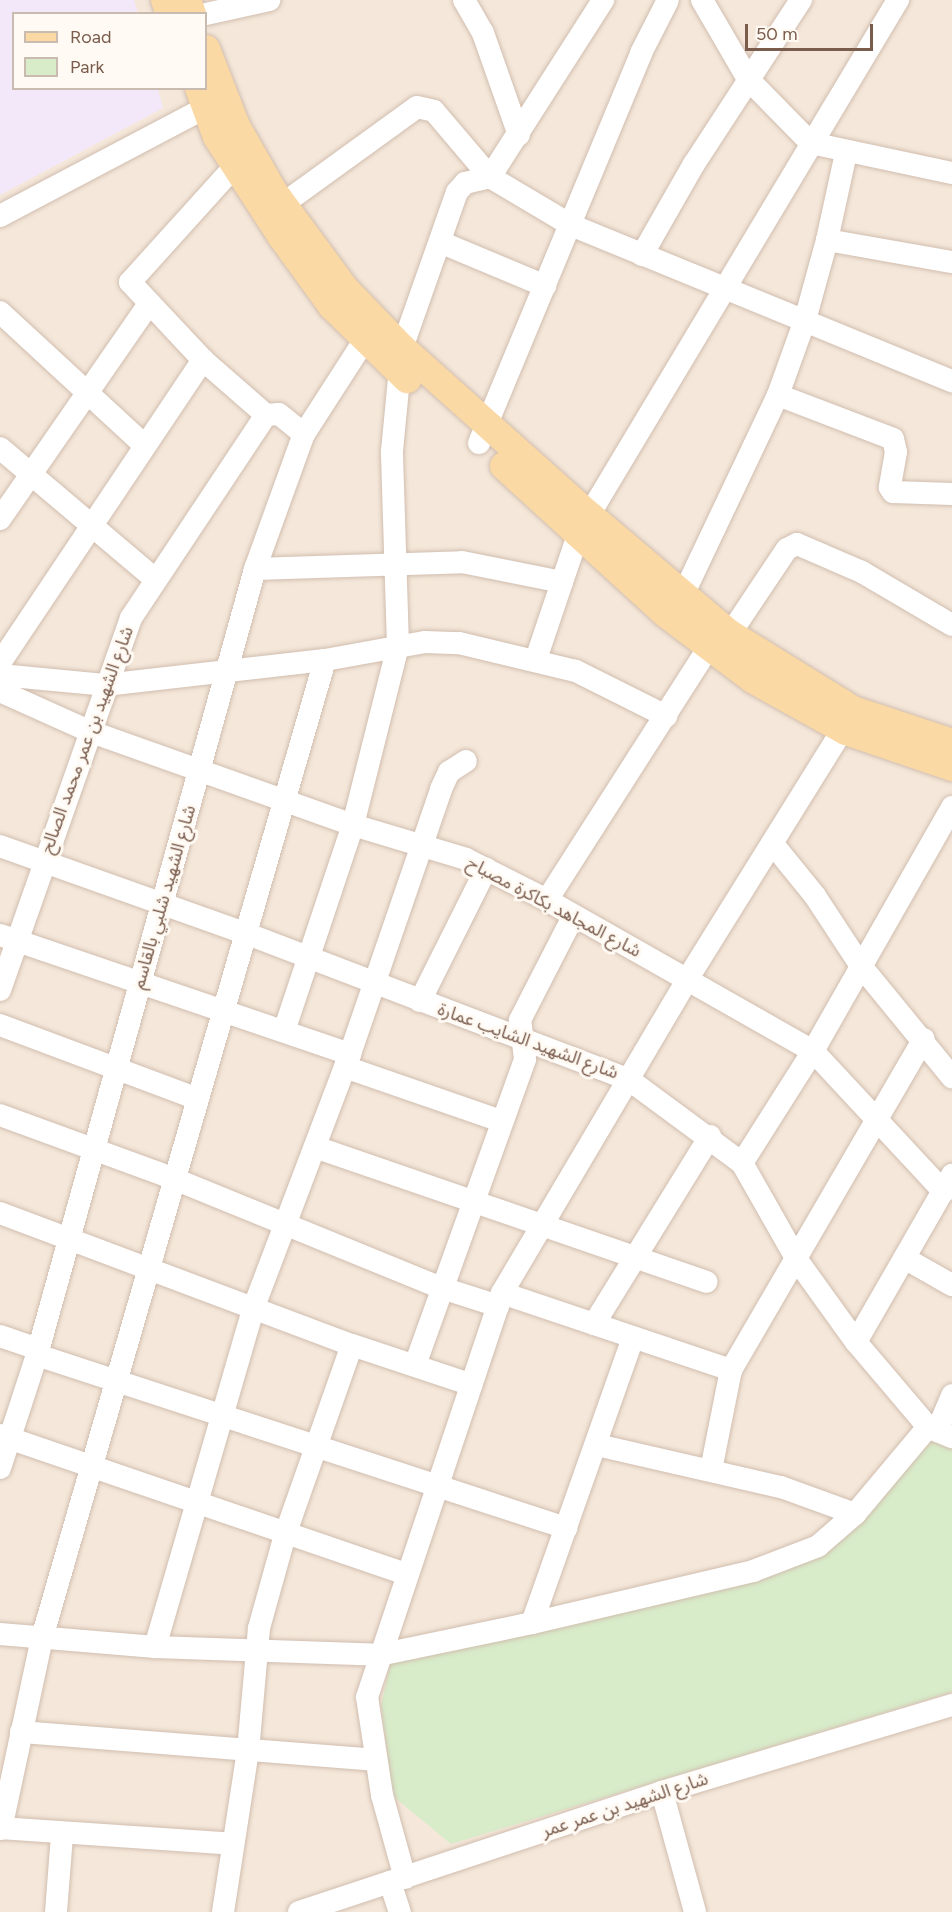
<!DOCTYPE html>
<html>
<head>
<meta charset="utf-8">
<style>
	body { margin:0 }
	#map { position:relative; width:952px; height:1912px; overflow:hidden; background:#fdf6ec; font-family:Figtree,"Noto Sans Arabic",sans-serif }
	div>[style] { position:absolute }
	.residential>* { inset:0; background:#f5e8da }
	.education>* { inset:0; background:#f3e8fa }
	.green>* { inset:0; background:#d8ecc9 }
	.roads { filter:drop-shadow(0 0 2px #d1beb0) drop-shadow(0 0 2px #d1beb0) }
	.minor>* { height:22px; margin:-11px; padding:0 11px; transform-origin:11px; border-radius:11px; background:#fff }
	.major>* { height:28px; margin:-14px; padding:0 14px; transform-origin:14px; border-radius:14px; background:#fbd9a5 }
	span { translate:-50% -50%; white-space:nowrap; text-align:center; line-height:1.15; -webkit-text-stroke:6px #fffaf3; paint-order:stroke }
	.street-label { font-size:18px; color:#7a5c4d }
	.legend { position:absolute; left:12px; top:12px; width:195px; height:78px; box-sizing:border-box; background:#fffaf3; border:2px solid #cabbb1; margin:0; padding:8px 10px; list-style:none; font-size:18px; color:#7a5c4d }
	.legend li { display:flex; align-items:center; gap:12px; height:30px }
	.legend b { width:30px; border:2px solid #cabbb1 }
	.scale { position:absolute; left:745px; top:24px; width:128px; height:27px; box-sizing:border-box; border:3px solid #7a5c4d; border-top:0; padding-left:8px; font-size:18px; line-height:21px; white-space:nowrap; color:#7a5c4d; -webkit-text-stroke:4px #fffaf3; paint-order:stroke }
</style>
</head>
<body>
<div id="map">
	<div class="residential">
		<i style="clip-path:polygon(evenodd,0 0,952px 0,952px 1912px,0 1912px,0 0,14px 14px,206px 14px,206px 88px,14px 88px,14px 14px)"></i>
	</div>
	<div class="education">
		<i style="clip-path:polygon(0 0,134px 0,138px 13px,14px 14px,14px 88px,158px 89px,163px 108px,0 195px)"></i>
	</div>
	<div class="green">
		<i style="clip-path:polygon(929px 1439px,952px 1448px,952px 1692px,451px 1844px,393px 1796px,381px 1706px,391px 1659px,776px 1569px)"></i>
	</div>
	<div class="roads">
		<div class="minor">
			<i style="left:464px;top:0;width:38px;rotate:60deg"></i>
			<i style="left:483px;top:33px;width:108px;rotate:70.6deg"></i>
			<i style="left:702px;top:0;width:91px;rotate:59.8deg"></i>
			<i style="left:748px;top:79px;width:90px;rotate:45.5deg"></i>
			<i style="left:811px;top:143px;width:144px;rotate:12deg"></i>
			<i style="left:206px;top:14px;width:65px;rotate:-12.5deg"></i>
			<i style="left:846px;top:153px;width:89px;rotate:102.3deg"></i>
			<i style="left:827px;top:240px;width:127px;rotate:10deg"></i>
			<i style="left:234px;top:167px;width:155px;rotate:132.1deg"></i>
			<i style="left:130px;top:282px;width:107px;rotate:46.9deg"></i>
			<i style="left:203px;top:360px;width:84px;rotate:41.1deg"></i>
			<i style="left:266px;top:415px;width:13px;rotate:-4deg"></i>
			<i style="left:279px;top:414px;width:32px;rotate:39deg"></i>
			<i style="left:283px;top:204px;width:165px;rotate:-35.9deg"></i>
			<i style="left:417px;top:107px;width:17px;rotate:13deg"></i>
			<i style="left:434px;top:111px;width:87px;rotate:49.7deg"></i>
			<i style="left:490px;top:177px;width:210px;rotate:-57.4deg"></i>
			<i style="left:0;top:216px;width:249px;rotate:-27.8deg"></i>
			<i style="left:440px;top:242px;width:114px;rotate:22.7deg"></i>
			<i style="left:642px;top:255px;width:105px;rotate:-60.3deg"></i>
			<i style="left:694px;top:164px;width:196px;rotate:-56.9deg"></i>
			<i style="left:0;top:312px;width:197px;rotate:42.7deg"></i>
			<i style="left:778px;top:395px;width:123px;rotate:20.9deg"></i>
			<i style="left:893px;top:439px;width:13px;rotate:77deg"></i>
			<i style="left:896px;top:452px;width:36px;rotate:100deg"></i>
			<i style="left:890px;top:487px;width:6px;rotate:59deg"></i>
			<i style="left:893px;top:492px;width:59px;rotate:1.9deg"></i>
			<i style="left:479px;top:443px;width:422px;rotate:-67.4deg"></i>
			<i style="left:641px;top:53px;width:59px;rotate:-63deg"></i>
			<i style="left:0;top:448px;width:203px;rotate:40.2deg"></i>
			<i style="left:589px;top:515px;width:601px;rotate:-59.04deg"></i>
			<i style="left:0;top:519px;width:260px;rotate:-55.3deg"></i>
			<i style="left:255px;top:569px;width:207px;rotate:-1.9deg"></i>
			<i style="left:462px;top:562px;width:102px;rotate:11.3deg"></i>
			<i style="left:683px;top:595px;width:221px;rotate:-64.6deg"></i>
			<i style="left:778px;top:395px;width:80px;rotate:-70.2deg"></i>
			<i style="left:805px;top:320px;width:83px;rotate:-74.6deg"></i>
			<i style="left:730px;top:634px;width:102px;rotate:-56.2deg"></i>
			<i style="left:787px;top:549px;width:11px;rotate:-27deg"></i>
			<i style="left:797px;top:544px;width:71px;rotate:23.3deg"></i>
			<i style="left:862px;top:572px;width:104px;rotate:30.5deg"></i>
			<i style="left:536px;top:659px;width:131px;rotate:-71.3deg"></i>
			<i style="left:0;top:663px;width:365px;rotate:-56.2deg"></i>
			<i style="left:0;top:675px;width:105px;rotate:5.4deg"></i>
			<i style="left:105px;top:685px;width:221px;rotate:-6.5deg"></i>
			<i style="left:325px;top:660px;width:102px;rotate:-10.2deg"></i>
			<i style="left:425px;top:642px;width:34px;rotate:2deg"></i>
			<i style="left:459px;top:643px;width:120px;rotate:13.5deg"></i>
			<i style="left:576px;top:671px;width:101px;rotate:26.6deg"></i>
			<i style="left:0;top:691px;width:98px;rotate:24.2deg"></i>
			<i style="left:89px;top:731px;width:280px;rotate:19.6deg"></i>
			<i style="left:353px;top:825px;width:118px;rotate:16.7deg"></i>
			<i style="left:466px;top:859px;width:91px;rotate:26.8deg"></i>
			<i style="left:547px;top:900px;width:306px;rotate:29.6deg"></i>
			<i style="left:813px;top:1051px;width:192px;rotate:47.1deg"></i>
			<i style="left:772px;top:843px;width:68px;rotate:50.9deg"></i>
			<i style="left:815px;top:896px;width:84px;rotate:56.7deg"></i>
			<i style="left:861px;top:966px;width:144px;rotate:50.7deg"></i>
			<i style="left:0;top:846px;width:260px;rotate:19.6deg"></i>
			<i style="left:245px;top:933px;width:410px;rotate:20.9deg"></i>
			<i style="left:628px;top:1079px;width:142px;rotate:36.4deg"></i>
			<i style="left:742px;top:1163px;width:112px;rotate:60.4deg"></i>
			<i style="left:797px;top:1260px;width:101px;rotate:54.3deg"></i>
			<i style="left:856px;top:1342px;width:111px;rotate:49.7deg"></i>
			<i style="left:928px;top:1427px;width:26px;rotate:23deg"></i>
			<i style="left:547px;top:900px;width:299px;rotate:-57.4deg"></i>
			<i style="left:0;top:935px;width:370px;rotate:18.8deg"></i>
			<i style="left:0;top:990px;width:394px;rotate:-70.6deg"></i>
			<i style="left:131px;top:618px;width:244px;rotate:-56.4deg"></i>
			<i style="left:420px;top:1001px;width:148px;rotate:-63.4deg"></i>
			<i style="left:0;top:1025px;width:208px;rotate:20.5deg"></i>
			<i style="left:284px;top:1031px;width:217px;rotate:-71.5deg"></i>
			<i style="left:353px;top:825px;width:185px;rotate:-75.9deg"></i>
			<i style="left:398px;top:646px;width:195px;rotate:-91.8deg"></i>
			<i style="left:392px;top:451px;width:103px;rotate:-84.5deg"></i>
			<i style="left:402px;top:348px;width:165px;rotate:-70.6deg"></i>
			<i style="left:457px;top:192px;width:12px;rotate:-48deg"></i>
			<i style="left:465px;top:183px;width:26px;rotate:-13deg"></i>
			<i style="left:490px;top:177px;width:94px;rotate:30.7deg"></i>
			<i style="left:571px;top:225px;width:412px;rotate:22.3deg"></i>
			<i style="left:345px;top:1067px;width:165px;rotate:19.1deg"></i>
			<i style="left:0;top:1115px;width:183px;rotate:20.1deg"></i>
			<i style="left:172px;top:1178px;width:292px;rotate:22.2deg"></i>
			<i style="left:442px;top:1288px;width:59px;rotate:17.8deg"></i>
			<i style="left:315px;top:1147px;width:414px;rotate:19deg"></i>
			<i style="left:742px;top:1163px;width:133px;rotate:-57.6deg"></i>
			<i style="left:813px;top:1051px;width:281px;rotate:-60.3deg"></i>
			<i style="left:0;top:1213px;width:376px;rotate:20.6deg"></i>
			<i style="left:352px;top:1345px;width:126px;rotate:18.4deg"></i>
			<i style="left:906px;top:1259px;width:53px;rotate:29.5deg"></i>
			<i style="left:502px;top:1293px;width:242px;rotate:18.6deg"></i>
			<i style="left:731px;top:1370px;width:383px;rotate:-59.8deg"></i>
			<i style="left:594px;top:1324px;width:221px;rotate:-58.3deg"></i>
			<i style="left:0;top:1336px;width:39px;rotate:19deg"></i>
			<i style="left:856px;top:1342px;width:193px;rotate:-60.1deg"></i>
			<i style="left:37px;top:1355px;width:557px;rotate:18.11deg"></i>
			<i style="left:415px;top:1365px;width:325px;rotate:-70.2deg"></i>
			<i style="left:525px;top:1059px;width:39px;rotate:-97deg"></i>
			<i style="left:520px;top:1020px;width:116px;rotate:-62.8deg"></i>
			<i style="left:937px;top:1431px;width:39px;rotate:-67deg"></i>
			<i style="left:0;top:1435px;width:428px;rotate:18.9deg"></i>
			<i style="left:597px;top:1445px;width:189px;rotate:12.9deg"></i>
			<i style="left:781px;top:1487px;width:79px;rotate:20deg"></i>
			<i style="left:0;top:1468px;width:119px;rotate:-71.9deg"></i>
			<i style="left:37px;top:1355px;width:816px;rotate:-74.5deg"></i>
			<i style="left:255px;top:569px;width:144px;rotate:-70.1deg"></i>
			<i style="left:304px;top:434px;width:111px;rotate:-57.2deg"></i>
			<i style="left:711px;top:1470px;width:102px;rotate:-78.7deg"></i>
			<i style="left:532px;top:1623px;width:303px;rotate:-70.5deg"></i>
			<i style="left:0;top:1634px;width:156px;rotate:4.8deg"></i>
			<i style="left:155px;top:1647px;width:224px;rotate:2deg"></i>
			<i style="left:379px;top:1655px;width:156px;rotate:-11.8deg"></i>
			<i style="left:532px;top:1623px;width:227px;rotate:-13.2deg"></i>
			<i style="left:753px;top:1571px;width:70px;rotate:-21deg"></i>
			<i style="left:818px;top:1546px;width:49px;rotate:-40.9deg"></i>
			<i style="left:855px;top:1514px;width:114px;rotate:-50deg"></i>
			<i style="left:155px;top:1647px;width:352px;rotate:-73.8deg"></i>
			<i style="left:253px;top:1309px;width:273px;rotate:-69.2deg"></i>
			<i style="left:350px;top:1054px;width:280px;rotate:-71deg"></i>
			<i style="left:441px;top:789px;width:19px;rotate:-65deg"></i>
			<i style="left:449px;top:772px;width:20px;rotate:-33deg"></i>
			<i style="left:21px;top:1732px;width:356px;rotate:4.5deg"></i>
			<i style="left:662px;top:1792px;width:124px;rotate:74.6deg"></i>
			<i style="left:0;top:1828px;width:233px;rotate:3.9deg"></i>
			<i style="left:1px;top:1829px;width:195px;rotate:-77.9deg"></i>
			<i style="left:42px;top:1638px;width:1018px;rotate:-73.86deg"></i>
			<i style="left:405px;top:1878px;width:86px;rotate:-105.5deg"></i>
			<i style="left:382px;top:1795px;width:99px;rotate:-98.7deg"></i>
			<i style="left:367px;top:1697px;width:426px;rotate:-71.5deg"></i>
			<i style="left:502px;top:1293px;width:366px;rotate:-59.4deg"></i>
			<i style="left:688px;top:978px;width:309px;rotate:-58.1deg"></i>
			<i style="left:390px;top:1882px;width:32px;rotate:72deg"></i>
			<i style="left:56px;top:1912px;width:77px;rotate:-85.5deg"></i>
			<i style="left:223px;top:1912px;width:163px;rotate:-81.2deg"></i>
			<i style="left:248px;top:1751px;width:123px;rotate:-84.9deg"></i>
			<i style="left:259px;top:1628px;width:97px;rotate:-74.4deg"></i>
			<i style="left:285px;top:1535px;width:201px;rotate:-70.6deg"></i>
			<i style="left:299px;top:1912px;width:382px;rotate:-18.3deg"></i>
			<i style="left:662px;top:1792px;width:303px;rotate:-16.7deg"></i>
		</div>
		<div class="major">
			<i style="left:165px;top:0;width:15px;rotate:70deg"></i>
			<i style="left:187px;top:0;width:15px;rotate:70deg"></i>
			<i style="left:206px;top:49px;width:83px;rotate:68.7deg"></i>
			<i style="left:236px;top:126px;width:75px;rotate:60.4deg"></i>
			<i style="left:273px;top:191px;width:122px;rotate:53.7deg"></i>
			<i style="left:345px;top:289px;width:82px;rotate:46deg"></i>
			<i style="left:402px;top:348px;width:251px;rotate:41.8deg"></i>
			<i style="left:589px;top:515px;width:185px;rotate:40.2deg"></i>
			<i style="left:730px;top:634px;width:145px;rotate:31.7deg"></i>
			<i style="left:853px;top:710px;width:104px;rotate:18.4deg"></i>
			<i style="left:199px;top:88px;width:52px;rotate:69.8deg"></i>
			<i style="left:217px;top:137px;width:119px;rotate:57deg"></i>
			<i style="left:282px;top:237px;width:85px;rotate:54.1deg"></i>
			<i style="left:332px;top:306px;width:105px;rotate:44.2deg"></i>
			<i style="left:504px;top:466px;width:218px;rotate:42.4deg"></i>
			<i style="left:665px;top:613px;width:111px;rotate:37deg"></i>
			<i style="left:754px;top:680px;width:105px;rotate:29deg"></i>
			<i style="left:846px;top:731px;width:112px;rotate:18.8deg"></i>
		</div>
	</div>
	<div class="street-label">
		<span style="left:87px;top:740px;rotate:-70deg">شارع الشهيد بن عمر محمد الصالح</span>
		<span style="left:164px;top:897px;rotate:-74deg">شارع الشهيد شلبي بالقاسم</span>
		<span style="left:554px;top:907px;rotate:28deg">شارع المجاهد بكاكرة مصباح</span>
		<span style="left:528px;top:1041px;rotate:20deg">شارع الشهيد الشايب عمارة</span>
		<span style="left:625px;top:1805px;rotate:-18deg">شارع الشهيد بن عمر عمر</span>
	</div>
	<ul class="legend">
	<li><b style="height:8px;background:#fbd9a5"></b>Road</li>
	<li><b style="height:16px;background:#d8ecc9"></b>Park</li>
	</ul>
	<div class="scale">50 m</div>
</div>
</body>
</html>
